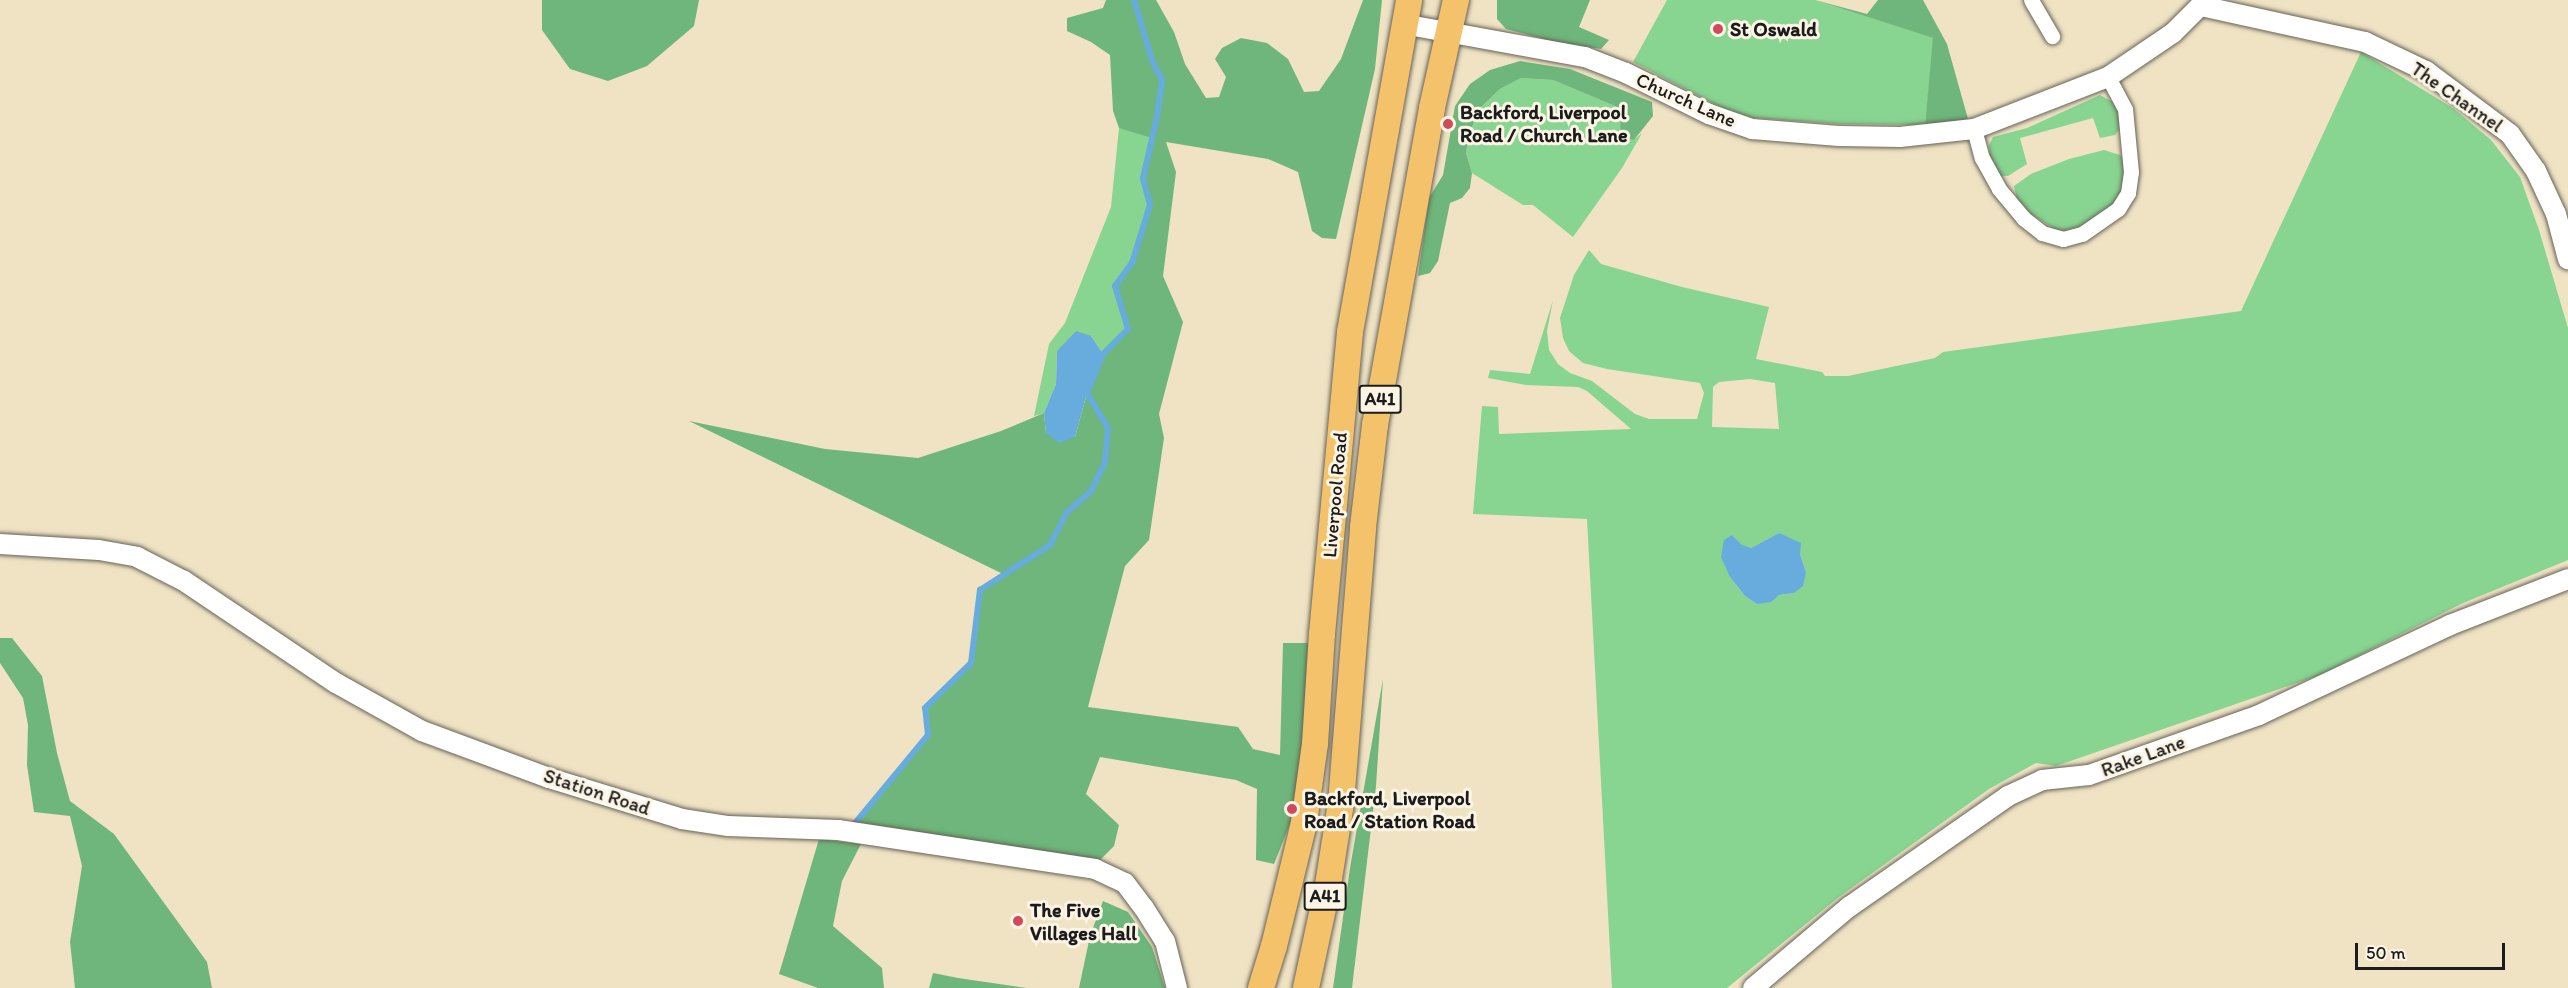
<!DOCTYPE html>
<html>
<head>
<meta charset="utf-8">
<style>
	body { margin:0 }
	#map { position:relative; width:2568px; height:988px; overflow:hidden; background:#efe3c4; font-family:Itim,sans-serif }
	div>[style] { position:absolute }
	.green>* { inset:0; background:#88d491 }
	.forest>* { inset:0; background:#6eb67b }
	.water>* { inset:0; background:#67acdd }
	.stream>* { height:6px; margin:-3px; padding:0 3px; transform-origin:3px; border-radius:3px; background:#67acdd }
	.roads { filter:drop-shadow(0 0 2px #666257) drop-shadow(0 0 2px #666257) }
	.minor>* { height:15px; margin:-7.5px; padding:0 7.5px; transform-origin:7.5px; border-radius:7.5px; background:#fff }
	.tertiary>* { height:20px; margin:-10px; padding:0 10px; transform-origin:10px; border-radius:10px; background:#fff }
	.trunk>* { height:26px; margin:-13px; padding:0 13px; transform-origin:13px; border-radius:13px; background:#f3c26a }
	.dots>* { width:16px; height:16px; translate:-50% -50%; box-sizing:border-box; border:3px solid #fcf5e5; border-radius:50% }
	span { translate:-50% -50%; white-space:nowrap; text-align:center; line-height:1.15; -webkit-text-stroke:6px #fcf5e5; paint-order:stroke }
	.shield-label span { padding:2px 4px; background:#fcf5e5; border:2px solid; border-radius:4px; -webkit-text-stroke-width:0 }
	.shield-label { font-size:18px; color:#1c1c1c; font-weight:700 }
	.poi-label { font-size:20px; color:#1c1c1c; font-weight:700 }
	.left { translate:0 -50%; text-align:left }
	.street-label { font-size:20px; color:#1c1c1c }
	.scale { position:absolute; left:2355px; top:943px; width:150px; height:27px; box-sizing:border-box; border:3px solid #1c1c1c; border-top:0; padding-left:8px; font-size:18px; line-height:21px; white-space:nowrap; color:#1c1c1c; -webkit-text-stroke:4px #fcf5e5; paint-order:stroke }
</style>
</head>
<body>
<div id="map">
	<div class="green">
		<i style="clip-path:polygon(1667px 0,1815px 0,1934px 38px,1925px 125px,1840px 124px,1740px 117px,1633px 62px)"></i>
		<i style="clip-path:polygon(evenodd,2361px 52px,2453px 108px,2491px 140px,2520px 177px,2539px 230px,2568px 328px,2568px 560px,2463px 603px,2320px 675px,2056px 766px,2036px 763px,1989px 789px,1839px 897px,1727px 988px,1612px 988px,1587px 519px,1473px 514px,1482px 406px,1498px 407px,1499px 434px,1631px 429px,1587px 391px,1578px 387px,1526px 385px,1488px 378px,1490px 370px,1530px 374px,1553px 300px,1547px 331px,1549px 350px,1558px 364px,1570px 373px,1592px 381px,1635px 414px,1649px 419px,1697px 419px,1704px 393px,1700px 383px,1607px 369px,1583px 363px,1569px 351px,1563px 338px,1560px 318px,1574px 275px,1589px 250px,1601px 264px,1682px 287px,1769px 307px,1756px 359px,1822px 372px,1825px 376px,1848px 376px,1935px 358px,1943px 352px,2241px 311px,2361px 52px,1750px 379px,1775px 383px,1779px 429px,1712px 427px,1713px 387px,1719px 382px,1750px 379px,2361px 52px,1779px 533px,1800px 554px,1806px 572px,1794px 593px,1779px 595px,1757px 604px,1745px 596px,1730px 577px,1732px 535px,1742px 546px,1751px 548px,1779px 533px)"></i>
		<i style="clip-path:polygon(1521px 78px,1553px 80px,1615px 106px,1621px 114px,1620px 127px,1634px 140px,1642px 133px,1622px 168px,1573px 237px,1533px 205px,1523px 205px,1472px 173px,1466px 153px,1469px 135px,1479px 109px,1500px 89px)"></i>
		<i style="clip-path:polygon(2100px 95px,2113px 102px,2119px 113px,2120px 129px,2115px 135px,2100px 138px,2093px 118px,2020px 138px,2027px 164px,2008px 176px,1998px 176px,1990px 162px,1989px 145px,1993px 137px,2027px 128px)"></i>
		<i style="clip-path:polygon(1119px 128px,1154px 130px,1143px 178px,1150px 205px,1132px 263px,1115px 286px,1128px 329px,1103px 354px,1091px 336px,1057px 351px,1056px 384px,1044px 413px,1034px 416px,1049px 344px,1065px 323px,1111px 207px)"></i>
		<i style="clip-path:polygon(2104px 150px,2120px 155px,2126px 162px,2124px 182px,2119px 199px,2085px 225px,2068px 231px,2056px 230px,2031px 214px,2017px 200px,2014px 186px,2031px 174px,2069px 159px)"></i>
	</div>
	<div class="forest">
		<i style="clip-path:polygon(542px 0,699px 0,694px 26px,647px 66px,608px 81px,570px 69px,542px 30px)"></i>
		<i style="clip-path:polygon(1106px 0,1156px 0,1174px 32px,1185px 64px,1206px 98px,1219px 97px,1226px 77px,1215px 59px,1222px 48px,1241px 38px,1267px 43px,1288px 59px,1304px 92px,1319px 91px,1341px 59px,1363px 0,1382px 0,1375px 69px,1336px 239px,1322px 238px,1312px 231px,1298px 172px,1268px 159px,1166px 142px,1176px 172px,1163px 276px,1183px 322px,1159px 414px,1164px 438px,1149px 540px,1125px 566px,1088px 707px,1238px 727px,1253px 749px,1280px 755px,1283px 643px,1311px 643px,1306px 738px,1290px 824px,1274px 864px,1256px 860px,1257px 789px,1236px 780px,1100px 757px,1086px 794px,1119px 825px,1114px 846px,1099px 861px,856px 822px,928px 735px,925px 708px,971px 663px,980px 590px,1003px 574px,689px 421px,825px 449px,918px 458px,1001px 431px,1044px 413px,1046px 433px,1075px 437px,1087px 393px,1103px 354px,1128px 329px,1115px 286px,1132px 263px,1150px 205px,1143px 178px,1152px 138px,1119px 128px,1113px 111px,1110px 55px,1091px 42px,1067px 31px,1067px 18px,1103px 8px)"></i>
		<i style="clip-path:polygon(1497px 0,1590px 0,1579px 27px,1609px 40px,1601px 49px,1559px 43px,1506px 29px,1497px 19px)"></i>
		<i style="clip-path:polygon(1815px 0,1867px 14px,1878px 0,1923px 0,1947px 44px,1968px 119px,1925px 125px,1933px 38px)"></i>
		<i style="clip-path:polygon(1520px 61px,1570px 69px,1652px 102px,1653px 116px,1634px 140px,1624px 137px,1620px 127px,1621px 114px,1615px 106px,1553px 80px,1521px 78px,1500px 89px,1479px 109px,1469px 135px,1466px 153px,1472px 173px,1470px 188px,1462px 198px,1450px 203px,1438px 261px,1430px 273px,1418px 276px,1429px 198px,1443px 175px,1455px 106px,1470px 84px,1490px 70px)"></i>
		<i style="clip-path:polygon(0 638px,12px 638px,42px 676px,57px 753px,70px 801px,114px 834px,207px 962px,212px 988px,75px 988px,70px 942px,82px 866px,70px 816px,34px 812px,27px 765px,28px 725px,23px 698px,0 663px)"></i>
		<i style="clip-path:polygon(1383px 679px,1376px 786px,1352px 988px,1333px 988px,1350px 868px)"></i>
		<i style="clip-path:polygon(819px 839px,861px 844px,842px 881px,833px 926px,882px 968px,884px 988px,818px 988px,779px 974px)"></i>
		<i style="clip-path:polygon(1103px 901px,1128px 912px,1152px 947px,1165px 988px,1079px 988px,1090px 936px)"></i>
		<i style="clip-path:polygon(933px 973px,958px 978px,1027px 988px,929px 988px)"></i>
	</div>
	<div class="water">
		<i style="clip-path:polygon(1076px 331px,1091px 336px,1103px 354px,1087px 393px,1075px 437px,1059px 443px,1046px 433px,1044px 413px,1056px 384px,1057px 351px)"></i>
		<i style="clip-path:polygon(1779px 533px,1801px 543px,1800px 554px,1806px 572px,1803px 586px,1794px 593px,1779px 595px,1771px 602px,1757px 604px,1745px 596px,1730px 577px,1721px 557px,1724px 540px,1732px 535px,1742px 545px,1751px 548px)"></i>
	</div>
	<div class="stream">
		<i style="left:856px;top:822px;width:113px;rotate:-50.4deg"></i>
		<i style="left:928px;top:735px;width:27px;rotate:-96deg"></i>
		<i style="left:925px;top:708px;width:64px;rotate:-44.4deg"></i>
		<i style="left:971px;top:663px;width:74px;rotate:-83deg"></i>
		<i style="left:980px;top:590px;width:83px;rotate:-32.7deg"></i>
		<i style="left:1050px;top:545px;width:36px;rotate:-63deg"></i>
		<i style="left:1066px;top:513px;width:33px;rotate:-41deg"></i>
		<i style="left:1091px;top:491px;width:32px;rotate:-64deg"></i>
		<i style="left:1105px;top:462px;width:34px;rotate:-85deg"></i>
		<i style="left:1108px;top:428px;width:41px;rotate:-121deg"></i>
		<i style="left:1087px;top:393px;width:42px;rotate:-67.7deg"></i>
		<i style="left:1103px;top:354px;width:35px;rotate:-45deg"></i>
		<i style="left:1128px;top:329px;width:45px;rotate:-106.8deg"></i>
		<i style="left:1115px;top:286px;width:29px;rotate:-54deg"></i>
		<i style="left:1132px;top:263px;width:61px;rotate:-72.8deg"></i>
		<i style="left:1150px;top:205px;width:28px;rotate:-105deg"></i>
		<i style="left:1143px;top:178px;width:63px;rotate:-77.1deg"></i>
		<i style="left:1157px;top:117px;width:37px;rotate:-82deg"></i>
		<i style="left:1162px;top:80px;width:22px;rotate:-117deg"></i>
		<i style="left:1152px;top:60px;width:63px;rotate:-106.7deg"></i>
	</div>
	<div class="roads">
		<div class="minor">
			<i style="left:2031px;top:0;width:42px;rotate:59.7deg"></i>
			<i style="left:1974px;top:129px;width:30px;rotate:75deg"></i>
			<i style="left:1982px;top:158px;width:35px;rotate:61deg"></i>
			<i style="left:1999px;top:189px;width:38px;rotate:50deg"></i>
			<i style="left:2023px;top:218px;width:24px;rotate:38deg"></i>
			<i style="left:2042px;top:233px;width:22px;rotate:16deg"></i>
			<i style="left:2063px;top:239px;width:20px;rotate:-15deg"></i>
			<i style="left:2082px;top:234px;width:44px;rotate:-34.8deg"></i>
			<i style="left:2118px;top:209px;width:19px;rotate:-58deg"></i>
			<i style="left:2128px;top:193px;width:21px;rotate:-82deg"></i>
			<i style="left:2131px;top:172px;width:63px;rotate:-95.4deg"></i>
			<i style="left:2125px;top:109px;width:36px;rotate:-118deg"></i>
		</div>
		<div class="tertiary">
			<i style="left:2201px;top:6px;width:168px;rotate:12.4deg"></i>
			<i style="left:2365px;top:42px;width:68px;rotate:25.4deg"></i>
			<i style="left:2426px;top:71px;width:105px;rotate:36.9deg"></i>
			<i style="left:2510px;top:134px;width:45px;rotate:54.9deg"></i>
			<i style="left:2536px;top:171px;width:47px;rotate:65.1deg"></i>
			<i style="left:2556px;top:214px;width:47px;rotate:75.1deg"></i>
			<i style="left:1403px;top:24px;width:185px;rotate:10.3deg"></i>
			<i style="left:1585px;top:57px;width:44px;rotate:21.3deg"></i>
			<i style="left:1626px;top:73px;width:93px;rotate:26.3deg"></i>
			<i style="left:1709px;top:114px;width:46px;rotate:19.2deg"></i>
			<i style="left:1752px;top:129px;width:87px;rotate:4.6deg"></i>
			<i style="left:1839px;top:136px;width:61px;rotate:0.9deg"></i>
			<i style="left:1900px;top:137px;width:74px;rotate:-6.2deg"></i>
			<i style="left:1974px;top:129px;width:144px;rotate:-21.2deg"></i>
			<i style="left:2108px;top:77px;width:78px;rotate:-34.1deg"></i>
			<i style="left:2173px;top:33px;width:47px;rotate:-45deg"></i>
			<i style="left:0;top:544px;width:99px;rotate:3.5deg"></i>
			<i style="left:99px;top:550px;width:39px;rotate:10deg"></i>
			<i style="left:137px;top:557px;width:53px;rotate:27.1deg"></i>
			<i style="left:184px;top:581px;width:183px;rotate:33.9deg"></i>
			<i style="left:336px;top:683px;width:98px;rotate:29.2deg"></i>
			<i style="left:422px;top:731px;width:135px;rotate:20.3deg"></i>
			<i style="left:549px;top:778px;width:139px;rotate:17.1deg"></i>
			<i style="left:682px;top:819px;width:47px;rotate:8.7deg"></i>
			<i style="left:728px;top:826px;width:110px;rotate:2.1deg"></i>
			<i style="left:838px;top:830px;width:260px;rotate:8.6deg"></i>
			<i style="left:1095px;top:869px;width:33px;rotate:25deg"></i>
			<i style="left:1125px;top:883px;width:31px;rotate:53deg"></i>
			<i style="left:1144px;top:908px;width:39px;rotate:58deg"></i>
			<i style="left:1165px;top:941px;width:49px;rotate:75.7deg"></i>
			<i style="left:1753px;top:988px;width:126px;rotate:-40.2deg"></i>
			<i style="left:1849px;top:907px;width:194px;rotate:-34.9deg"></i>
			<i style="left:2008px;top:796px;width:38px;rotate:-25deg"></i>
			<i style="left:2042px;top:780px;width:47px;rotate:-6.1deg"></i>
			<i style="left:2089px;top:775px;width:180px;rotate:-19.4deg"></i>
			<i style="left:2259px;top:715px;width:211px;rotate:-25.2deg"></i>
			<i style="left:2450px;top:625px;width:127px;rotate:-21.3deg"></i>
		</div>
		<div class="trunk">
			<i style="left:1261px;top:988px;width:44px;rotate:-72.8deg"></i>
			<i style="left:1274px;top:946px;width:127px;rotate:-76.3deg"></i>
			<i style="left:1304px;top:823px;width:80px;rotate:-82.1deg"></i>
			<i style="left:1315px;top:744px;width:110px;rotate:-86.4deg"></i>
			<i style="left:1322px;top:634px;width:303px;rotate:-84.7deg"></i>
			<i style="left:1350px;top:332px;width:337px;rotate:-79.9deg"></i>
			<i style="left:1306px;top:988px;width:105px;rotate:-77.9deg"></i>
			<i style="left:1328px;top:885px;width:83px;rotate:-81deg"></i>
			<i style="left:1341px;top:803px;width:277px;rotate:-85.4deg"></i>
			<i style="left:1363px;top:527px;width:103px;rotate:-83.3deg"></i>
			<i style="left:1375px;top:425px;width:322px;rotate:-79.8deg"></i>
			<i style="left:1432px;top:108px;width:111px;rotate:-77.5deg"></i>
		</div>
	</div>
	<div class="dots">
		<i style="left:1718px;top:29px;background:#d1495b"></i>
		<i style="left:1448px;top:124px;background:#d1495b"></i>
		<i style="left:1292px;top:809px;background:#d1495b"></i>
		<i style="left:1018px;top:921px;background:#d1495b"></i>
	</div>
	<div class="shield-label">
		<span style="left:1380px;top:399px">A41</span>
		<span style="left:1325px;top:896px">A41</span>
	</div>
	<div class="poi-label">
		<span class="left" style="left:1730px;top:29px">St Oswald</span>
		<span class="left" style="left:1460px;top:124px">Backford, Liverpool<br>Road / Church Lane</span>
		<span class="left" style="left:1304px;top:810px">Backford, Liverpool<br>Road / Station Road</span>
		<span class="left" style="left:1030px;top:922px">The Five<br>Villages Hall</span>
	</div>
	<div class="street-label">
		<span style="left:2457px;top:97px;rotate:35deg">The Channel</span>
		<span style="left:1686px;top:100px;rotate:24deg">Church Lane</span>
		<span style="left:1335px;top:495px;rotate:-85deg">Liverpool Road</span>
		<span style="left:2143px;top:756px;rotate:-20deg">Rake Lane</span>
		<span style="left:597px;top:792px;rotate:18deg">Station Road</span>
	</div>
	<div class="scale">50 m</div>
</div>
</body>
</html>
